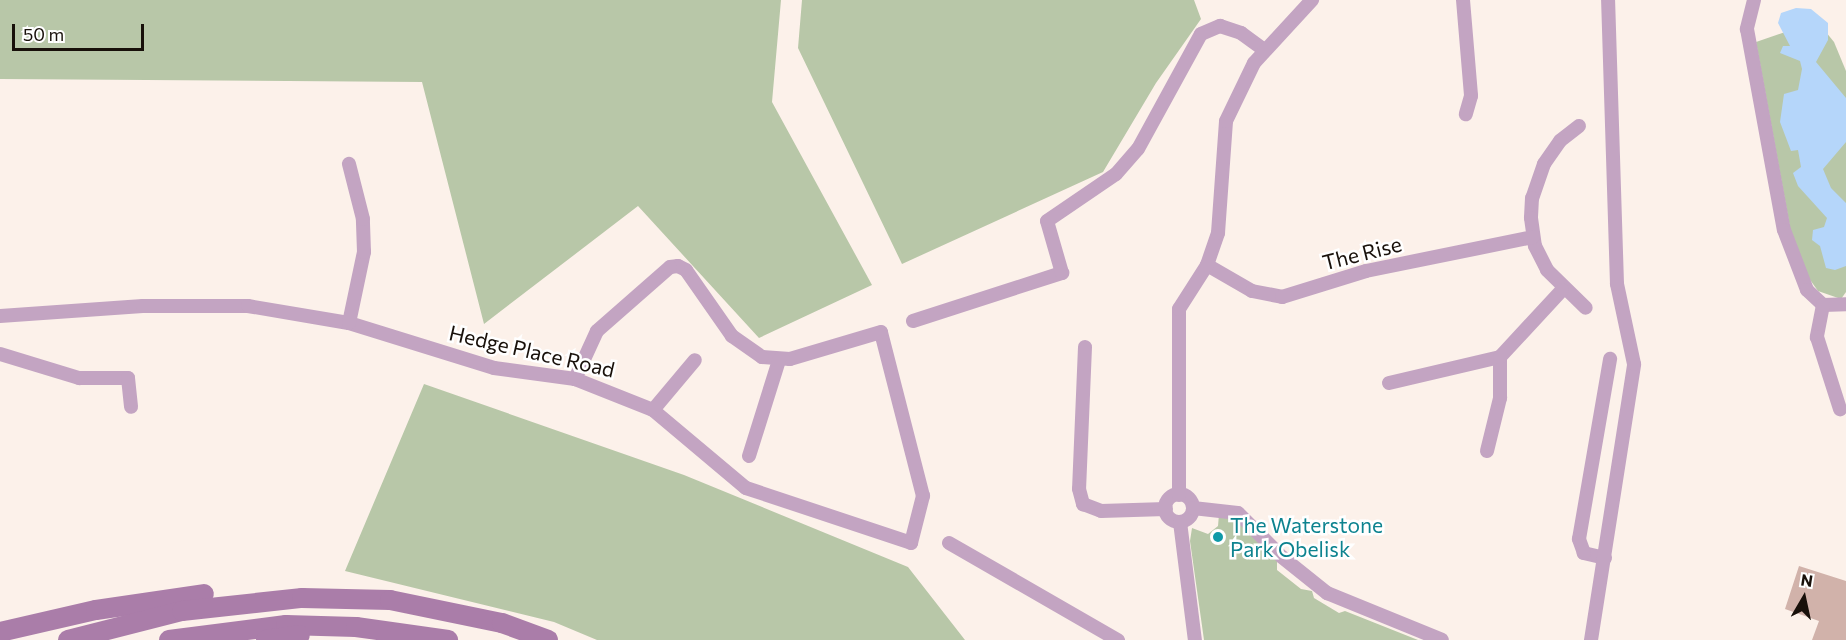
<!DOCTYPE html>
<html>
<head>
<meta charset="utf-8">
<style>
	body { margin:0 }
	#map { position:relative; width:1846px; height:640px; overflow:hidden; background:#fcf1ea; font-family:Commissioner,sans-serif }
	div>[style] { position:absolute }
	.green>* { inset:0; background:#b8c7a8 }
	.water>* { inset:0; background:#b5d6fa }
	.building>* { inset:0; background:#d1b2aa }
	.street>* { height:14px; margin:-7px; padding:0 7px; transform-origin:7px; border-radius:7px; background:#c3a4c2 }
	.street>.ring { margin:-7px; padding:0; box-sizing:content-box; background:none; border:14px solid #c3a4c2; border-radius:50% }
	.secondary>* { height:20px; margin:-10px; padding:0 10px; transform-origin:10px; border-radius:10px; background:#aa7da9 }
	.dots>* { width:16px; height:16px; translate:-50% -50%; box-sizing:border-box; border:3px solid #fff; border-radius:50% }
	span { translate:-50% -50%; white-space:nowrap; text-align:center; line-height:1.15; -webkit-text-stroke:5px #fff; paint-order:stroke }
	.street-label { font-size:21px; color:#18100a }
	.culture-label { font-size:21px; color:#0d838f }
	.left { translate:0 -50%; text-align:left }
	.north { position:absolute; left:1774px; top:568px; width:60px; height:60px; -webkit-text-stroke:4px #fff; paint-order:stroke; rotate:9deg; font-size:16px; font-weight:700; line-height:24px; text-align:center; color:#18100a }
	.north::after { content:''; display:block; margin:auto; width:21px; height:27px; background:#18100a; clip-path:polygon(50% 0,100% 100%,50% 72%,0 100%) }
	.scale { position:absolute; left:12px; top:24px; width:132px; height:27px; box-sizing:border-box; border:3px solid #18100a; border-top:0; padding-left:8px; font-size:18px; line-height:21px; white-space:nowrap; color:#18100a; -webkit-text-stroke:4px #fff; paint-order:stroke }
</style>
</head>
<body>
<div id="map">
	<div class="green">
		<i style="clip-path:polygon(0 0,781px 0,772px 102px,872px 285px,759px 338px,638px 206px,484px 324px,422px 82px,0 79px)"></i>
		<i style="clip-path:polygon(802px 0,1194px 0,1201px 19px,1156px 83px,1103px 172px,902px 264px,798px 48px)"></i>
		<i style="clip-path:polygon(1817px 21px,1834px 42px,1846px 71px,1846px 292px,1841px 299px,1818px 291px,1796px 260px,1756px 42px)"></i>
		<i style="clip-path:polygon(424px 384px,684px 475px,908px 567px,965px 640px,597px 640px,554px 622px,345px 571px)"></i>
		<i style="clip-path:polygon(1219px 514px,1233px 516px,1277px 560px,1277px 570px,1301px 589px,1312px 591px,1314px 598px,1339px 613px,1345px 611px,1418px 640px,1204px 640px,1190px 541px,1192px 528px,1208px 534px,1218px 526px)"></i>
	</div>
	<div class="water">
		<i style="clip-path:polygon(1796px 8px,1811px 9px,1828px 23px,1828px 40px,1816px 62px,1846px 98px,1846px 142px,1823px 169px,1831px 188px,1846px 203px,1846px 266px,1835px 270px,1826px 268px,1820px 246px,1812px 240px,1813px 230px,1824px 227px,1827px 218px,1798px 186px,1793px 173px,1801px 167px,1798px 150px,1791px 151px,1780px 122px,1784px 94px,1798px 90px,1802px 69px,1800px 61px,1780px 53px,1783px 46px,1790px 46px,1778px 23px,1781px 13px)"></i>
	</div>
	<div class="building">
		<i style="clip-path:polygon(1799px 566px,1846px 581px,1846px 640px,1812px 640px,1819px 621px,1785px 609px)"></i>
	</div>
	<div class="street">
		<i style="left:1463px;top:0;width:96px;rotate:85.2deg"></i>
		<i style="left:1471px;top:96px;width:19px;rotate:106deg"></i>
		<i style="left:1754px;top:0;width:30px;rotate:104deg"></i>
		<i style="left:1747px;top:29px;width:204px;rotate:79.6deg"></i>
		<i style="left:1784px;top:230px;width:64px;rotate:69deg"></i>
		<i style="left:1807px;top:290px;width:22px;rotate:43deg"></i>
		<i style="left:1823px;top:305px;width:23px;rotate:-2deg"></i>
		<i style="left:1579px;top:126px;width:24px;rotate:142deg"></i>
		<i style="left:1560px;top:141px;width:28px;rotate:125deg"></i>
		<i style="left:1544px;top:164px;width:36px;rotate:109deg"></i>
		<i style="left:1532px;top:198px;width:20px;rotate:93deg"></i>
		<i style="left:1531px;top:218px;width:28px;rotate:82deg"></i>
		<i style="left:1535px;top:246px;width:27px;rotate:63deg"></i>
		<i style="left:1547px;top:270px;width:54px;rotate:44.3deg"></i>
		<i style="left:1207px;top:265px;width:52px;rotate:30deg"></i>
		<i style="left:1252px;top:291px;width:31px;rotate:11deg"></i>
		<i style="left:1282px;top:297px;width:88px;rotate:-17.2deg"></i>
		<i style="left:1366px;top:271px;width:170px;rotate:-11.5deg"></i>
		<i style="left:1823px;top:305px;width:33px;rotate:101deg"></i>
		<i style="left:1817px;top:337px;width:76px;rotate:72.3deg"></i>
		<i style="left:0;top:316px;width:143px;rotate:-4deg"></i>
		<i style="left:143px;top:306px;width:105px"></i>
		<i style="left:248px;top:306px;width:102px;rotate:9.6deg"></i>
		<i style="left:349px;top:323px;width:152px;rotate:17.2deg"></i>
		<i style="left:494px;top:368px;width:82px;rotate:7.7deg"></i>
		<i style="left:575px;top:379px;width:84px;rotate:21.7deg"></i>
		<i style="left:653px;top:410px;width:121px;rotate:40deg"></i>
		<i style="left:746px;top:488px;width:174px;rotate:18.4deg"></i>
		<i style="left:911px;top:543px;width:49px;rotate:-75.7deg"></i>
		<i style="left:923px;top:496px;width:169px;rotate:-104.4deg"></i>
		<i style="left:881px;top:332px;width:95px;rotate:163.5deg"></i>
		<i style="left:790px;top:359px;width:28px;rotate:-176deg"></i>
		<i style="left:762px;top:357px;width:37px;rotate:-145deg"></i>
		<i style="left:732px;top:336px;width:80px;rotate:-124.9deg"></i>
		<i style="left:686px;top:270px;width:9px;rotate:-153deg"></i>
		<i style="left:678px;top:266px;width:8px;rotate:173deg"></i>
		<i style="left:670px;top:267px;width:97px;rotate:138.8deg"></i>
		<i style="left:597px;top:331px;width:53px;rotate:114.6deg"></i>
		<i style="left:913px;top:321px;width:157px;rotate:-17.9deg"></i>
		<i style="left:1062px;top:273px;width:54px;rotate:-106.1deg"></i>
		<i style="left:1047px;top:221px;width:83px;rotate:-34.3deg"></i>
		<i style="left:1116px;top:174px;width:33px;rotate:-49deg"></i>
		<i style="left:1138px;top:149px;width:131px;rotate:-61.3deg"></i>
		<i style="left:1201px;top:34px;width:21px;rotate:-23deg"></i>
		<i style="left:1220px;top:26px;width:22px;rotate:18deg"></i>
		<i style="left:1241px;top:33px;width:29px;rotate:36deg"></i>
		<i style="left:349px;top:323px;width:73px;rotate:-78.1deg"></i>
		<i style="left:364px;top:252px;width:33px;rotate:-92deg"></i>
		<i style="left:363px;top:219px;width:57px;rotate:-104.3deg"></i>
		<i style="left:1085px;top:347px;width:142px;rotate:92.4deg"></i>
		<i style="left:1079px;top:489px;width:16px;rotate:75deg"></i>
		<i style="left:1083px;top:504px;width:19px;rotate:21deg"></i>
		<i style="left:1101px;top:511px;width:65px;rotate:-1.8deg"></i>
		<i style="left:0;top:354px;width:83px;rotate:16.9deg"></i>
		<i style="left:79px;top:378px;width:49px"></i>
		<i style="left:128px;top:378px;width:29px;rotate:84deg"></i>
		<i style="left:1389px;top:383px;width:114px;rotate:-13.2deg"></i>
		<i style="left:653px;top:410px;width:65px;rotate:-50deg"></i>
		<i style="left:1487px;top:451px;width:55px;rotate:-76.2deg"></i>
		<i style="left:1500px;top:398px;width:41px;rotate:-90deg"></i>
		<i style="left:1500px;top:357px;width:91px;rotate:-47.2deg"></i>
		<i style="left:749px;top:456px;width:101px;rotate:-72.6deg"></i>
		<i class="ring" style="left:1165px;top:494px;width:14px;height:14px"></i>
		<i style="left:1179px;top:495px;width:186px;rotate:-90deg"></i>
		<i style="left:1179px;top:309px;width:52px;rotate:-57.5deg"></i>
		<i style="left:1207px;top:265px;width:34px;rotate:-71deg"></i>
		<i style="left:1218px;top:233px;width:112px;rotate:-85.9deg"></i>
		<i style="left:1226px;top:121px;width:64px;rotate:-64.2deg"></i>
		<i style="left:1254px;top:63px;width:86px;rotate:-47.4deg"></i>
		<i style="left:1193px;top:508px;width:45px;rotate:6.3deg"></i>
		<i style="left:1238px;top:513px;width:62px;rotate:45deg"></i>
		<i style="left:1282px;top:557px;width:58px;rotate:38.7deg"></i>
		<i style="left:1327px;top:593px;width:124px;rotate:22.2deg"></i>
		<i style="left:1180px;top:522px;width:119px;rotate:82.8deg"></i>
		<i style="left:949px;top:543px;width:195px;rotate:29.9deg"></i>
		<i style="left:1605px;top:558px;width:22px;rotate:-167deg"></i>
		<i style="left:1584px;top:553px;width:15px;rotate:-110deg"></i>
		<i style="left:1579px;top:539px;width:183px;rotate:-80.2deg"></i>
		<i style="left:1591px;top:640px;width:279px;rotate:-81.1deg"></i>
		<i style="left:1634px;top:364px;width:82px;rotate:-102deg"></i>
		<i style="left:1617px;top:284px;width:284px;rotate:-91.8deg"></i>
	</div>
	<div class="secondary">
		<i style="left:0;top:632px;width:98px;rotate:-12.9deg"></i>
		<i style="left:96px;top:610px;width:109px;rotate:-8.4deg"></i>
		<i style="left:68px;top:640px;width:118px;rotate:-14.3deg"></i>
		<i style="left:182px;top:611px;width:121px;rotate:-6.2deg"></i>
		<i style="left:302px;top:598px;width:88px;rotate:1.3deg"></i>
		<i style="left:390px;top:600px;width:114px;rotate:11.6deg"></i>
		<i style="left:502px;top:623px;width:49px;rotate:20.3deg"></i>
		<i style="left:169px;top:640px;width:118px;rotate:-7.3deg"></i>
		<i style="left:286px;top:625px;width:70px;rotate:1.6deg"></i>
		<i style="left:356px;top:627px;width:93px;rotate:8deg"></i>
		<i style="left:266px;top:640px;width:34px;rotate:-8deg"></i>
	</div>
	<div class="dots">
		<i style="left:1218px;top:537px;background:#0f9aa8"></i>
	</div>
	<div class="street-label">
		<span style="left:1362px;top:253px;rotate:-14deg">The Rise</span>
		<span style="left:532px;top:351px;rotate:13deg">Hedge Place Road</span>
	</div>
	<div class="culture-label">
		<span class="left" style="left:1230px;top:537px">The Waterstone<br>Park Obelisk</span>
	</div>
	<div class="north">N</div>
	<div class="scale">50 m</div>
</div>
</body>
</html>
